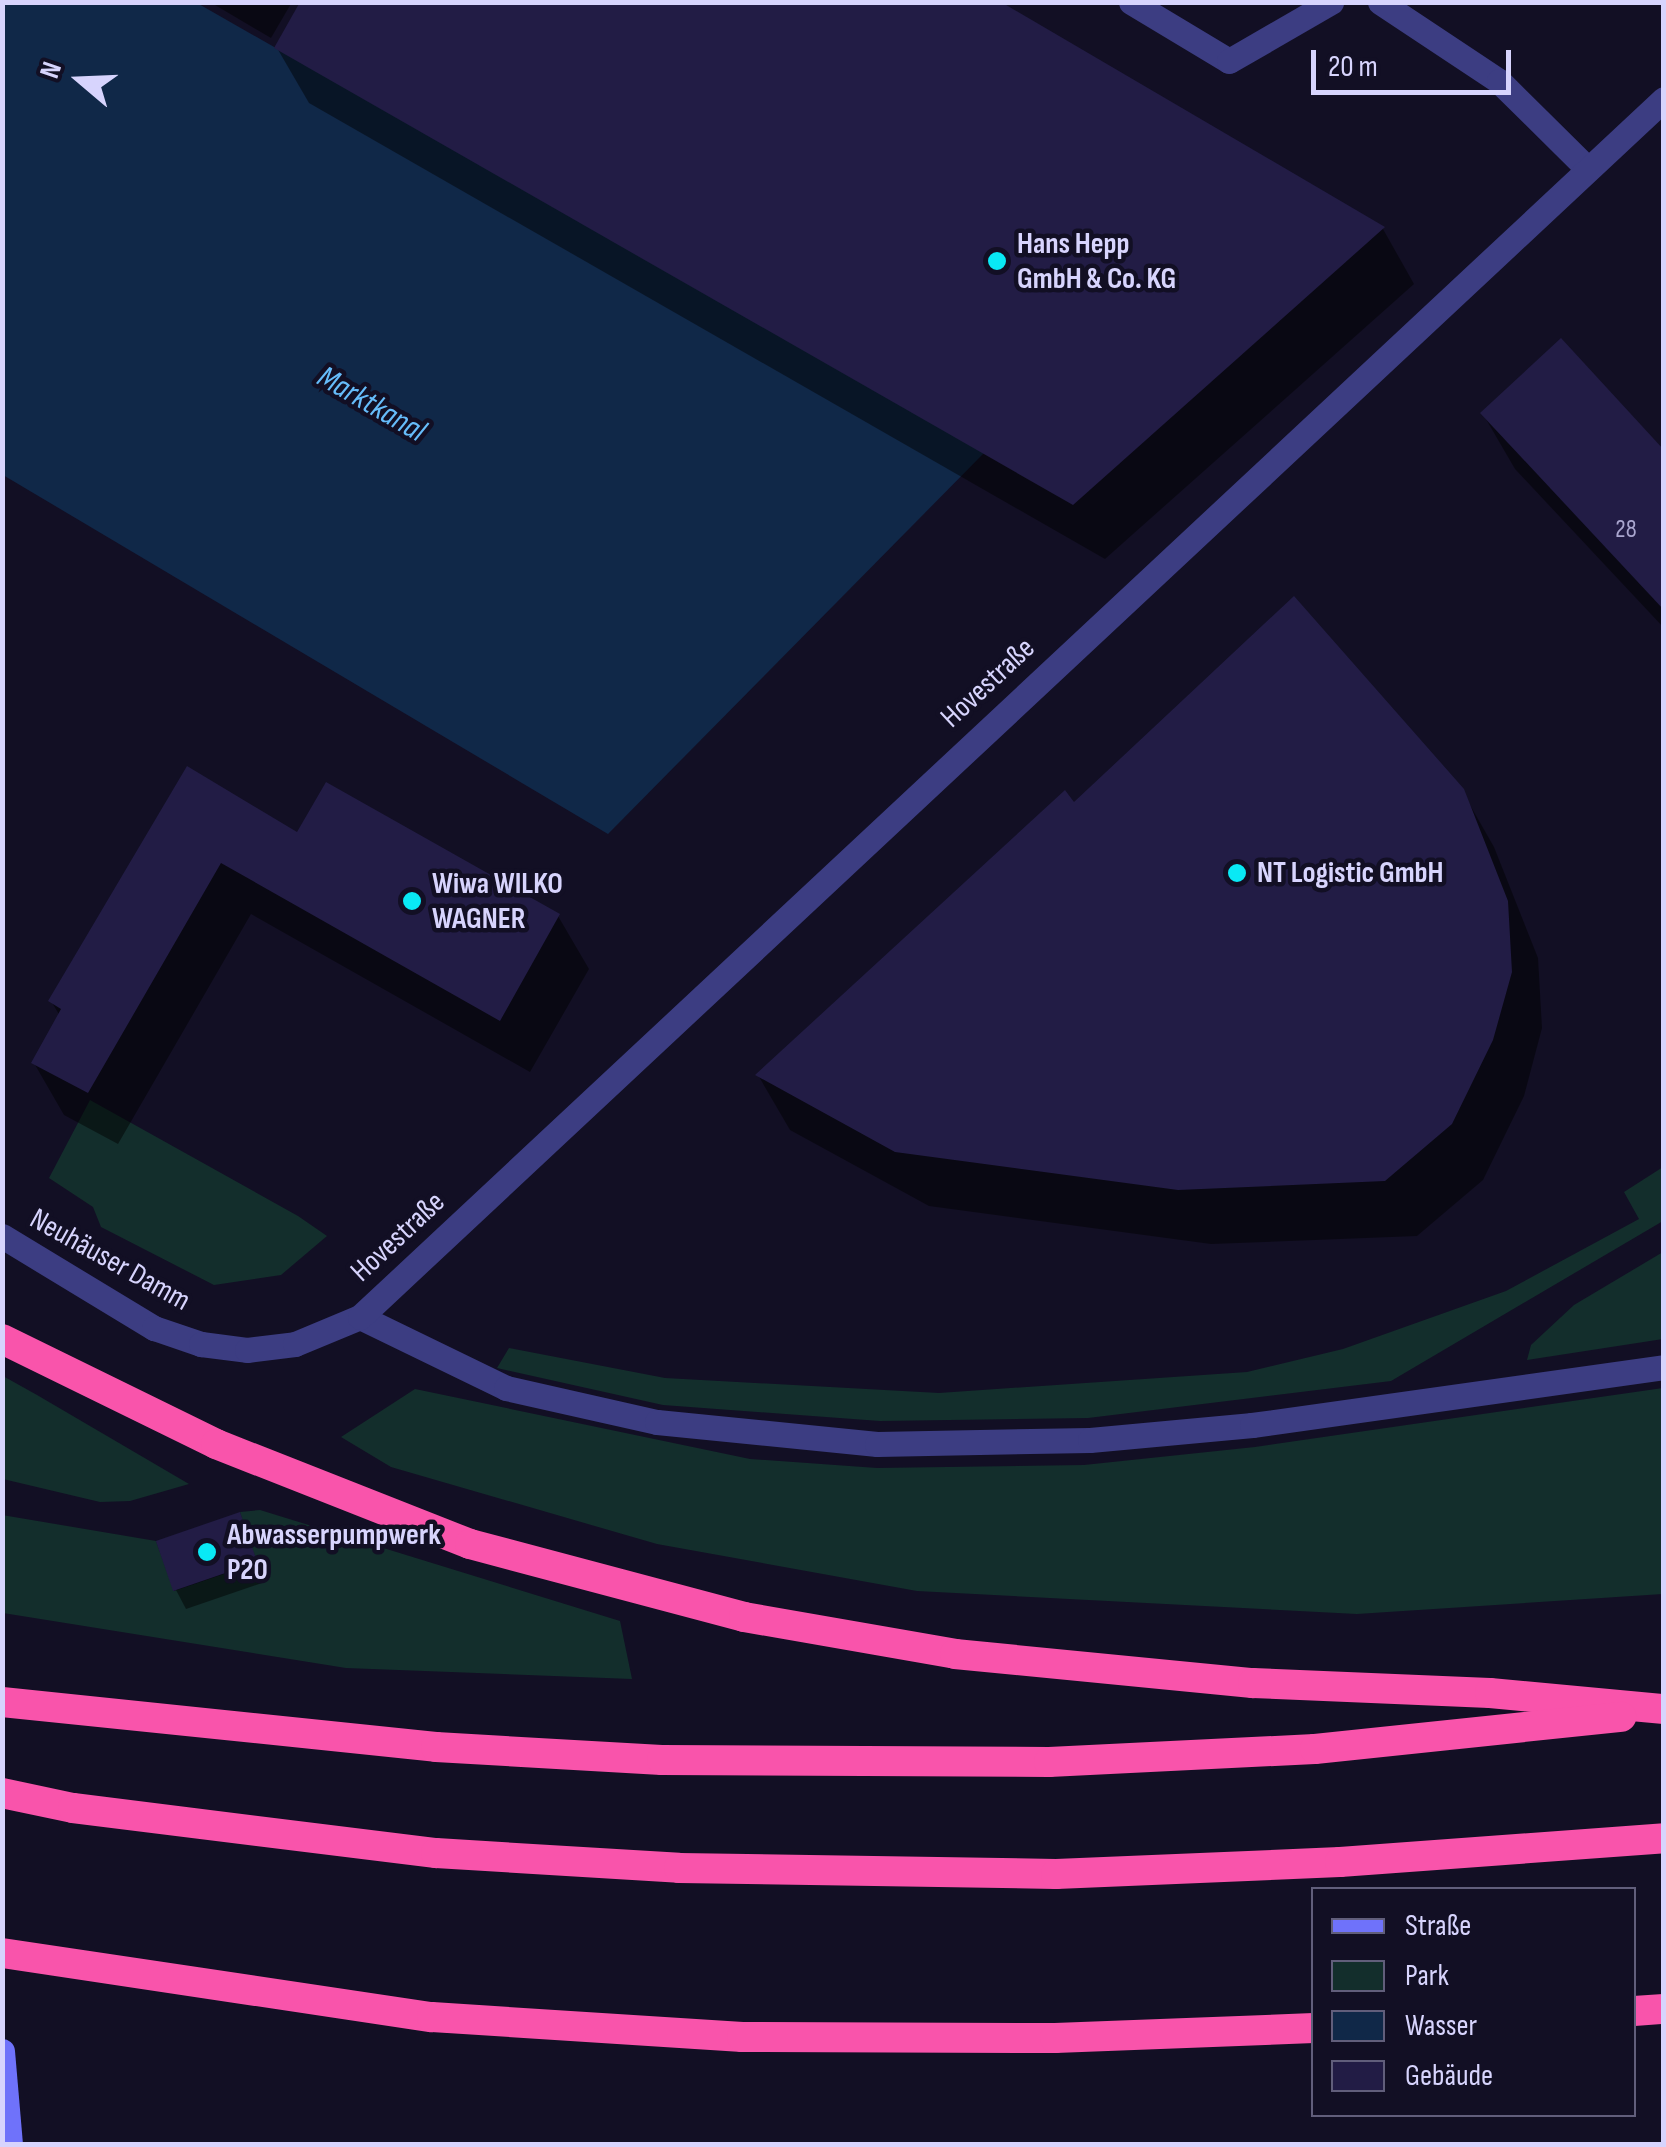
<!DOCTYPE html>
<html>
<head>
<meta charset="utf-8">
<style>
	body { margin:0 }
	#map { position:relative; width:1666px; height:2147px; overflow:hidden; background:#120f24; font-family:"Sofia Sans Condensed",sans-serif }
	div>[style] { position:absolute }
	.green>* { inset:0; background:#132e2c }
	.water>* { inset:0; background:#102848 }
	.shadow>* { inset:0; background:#0007 }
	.building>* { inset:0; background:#221c45; transform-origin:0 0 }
	.lane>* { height:25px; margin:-12.5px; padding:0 12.5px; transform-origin:12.5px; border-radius:12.5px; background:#3c3d82 }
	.street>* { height:25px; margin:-12.5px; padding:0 12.5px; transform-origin:12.5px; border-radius:12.5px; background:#3c3d82 }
	.secondary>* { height:25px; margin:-12.5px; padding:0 12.5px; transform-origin:12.5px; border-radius:12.5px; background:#6f72fa }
	.highway>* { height:30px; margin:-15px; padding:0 15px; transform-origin:15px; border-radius:15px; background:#f954ab }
	.dots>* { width:28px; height:28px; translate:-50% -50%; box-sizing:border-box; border:5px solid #120f24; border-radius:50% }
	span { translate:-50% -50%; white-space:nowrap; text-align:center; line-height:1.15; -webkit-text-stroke:9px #120f24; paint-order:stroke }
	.number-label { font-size:25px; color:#aaa6cf }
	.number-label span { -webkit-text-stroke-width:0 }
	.poi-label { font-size:30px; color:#d7d4fd; font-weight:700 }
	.left { translate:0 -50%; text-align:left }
	.street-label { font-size:30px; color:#d7d4fd }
	.water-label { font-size:32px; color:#66bcfa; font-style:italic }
	.frame { position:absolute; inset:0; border:5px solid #d7d4fd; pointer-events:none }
	.legend { position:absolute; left:1311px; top:1887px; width:325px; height:230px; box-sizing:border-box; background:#120f24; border:2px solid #615e7b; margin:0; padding:12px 18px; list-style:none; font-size:30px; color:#d7d4fd }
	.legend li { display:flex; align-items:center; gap:20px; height:50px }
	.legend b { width:50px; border:2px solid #615e7b }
	.north { position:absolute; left:30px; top:30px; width:100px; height:100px; -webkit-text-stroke:8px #120f24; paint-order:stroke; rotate:289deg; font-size:28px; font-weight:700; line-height:40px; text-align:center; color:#d7d4fd }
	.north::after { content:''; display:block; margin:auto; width:35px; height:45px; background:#d7d4fd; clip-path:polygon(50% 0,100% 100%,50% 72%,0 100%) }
	.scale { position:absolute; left:1311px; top:50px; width:200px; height:45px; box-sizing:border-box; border:5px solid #d7d4fd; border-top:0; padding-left:12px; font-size:30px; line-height:35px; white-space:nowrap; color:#d7d4fd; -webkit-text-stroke:8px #120f24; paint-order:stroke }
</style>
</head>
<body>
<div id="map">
	<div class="green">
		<i style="clip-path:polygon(90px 1100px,298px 1216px,327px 1236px,281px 1275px,214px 1285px,101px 1227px,93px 1207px,49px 1178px)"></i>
		<i style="clip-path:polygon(1663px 1167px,1663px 1221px,1391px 1381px,1088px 1418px,880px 1421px,663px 1405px,497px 1368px,509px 1348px,665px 1378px,939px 1393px,1247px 1372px,1343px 1349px,1506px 1291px,1639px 1219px,1624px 1192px)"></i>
		<i style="clip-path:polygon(1663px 1252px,1663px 1339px,1527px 1360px,1531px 1345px,1574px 1305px)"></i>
		<i style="clip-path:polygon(3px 1376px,37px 1395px,189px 1484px,130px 1501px,100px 1502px,3px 1479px)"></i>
		<i style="clip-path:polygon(1663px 1388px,1663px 1594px,1357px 1614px,917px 1591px,657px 1544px,391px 1467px,341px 1437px,415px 1389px,750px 1459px,877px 1468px,1084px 1465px,1255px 1447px)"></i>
		<i style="clip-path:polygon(260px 1510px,620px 1621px,632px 1679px,346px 1668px,3px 1613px,2px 1515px,156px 1541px,174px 1591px,256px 1563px,240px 1512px)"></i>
	</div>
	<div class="water">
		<i style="clip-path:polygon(3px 2px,197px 3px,984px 453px,608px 834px,3px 475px)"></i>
	</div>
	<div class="shadow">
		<i style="clip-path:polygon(210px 2px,292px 2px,271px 38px)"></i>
		<i style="clip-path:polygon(996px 2px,1383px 229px,1414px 284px,1105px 559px,309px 103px,277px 48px)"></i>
		<i style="clip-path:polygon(1483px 414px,1664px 454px,1664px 628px,1515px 469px)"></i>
		<i style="clip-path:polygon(188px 770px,298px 835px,558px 916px,589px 969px,530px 1072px,251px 914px,118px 1144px,64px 1115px,34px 1063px,60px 1016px,51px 1001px)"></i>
		<i style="clip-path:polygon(1462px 791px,1494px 847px,1538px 958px,1542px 1028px,1524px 1096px,1483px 1180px,1417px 1236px,1211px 1244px,929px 1206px,790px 1130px,758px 1075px,1074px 806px)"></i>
		<i style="clip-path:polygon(239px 1515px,265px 1582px,186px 1609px,176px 1590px)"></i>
	</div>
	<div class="building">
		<i style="clip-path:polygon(300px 2px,1001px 2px,1385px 227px,1073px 505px,274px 48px)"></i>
		<i style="clip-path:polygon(1561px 338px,1664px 450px,1664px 610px,1480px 413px)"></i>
		<i style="clip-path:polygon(1294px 596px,1464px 789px,1508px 901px,1512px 972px,1493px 1040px,1452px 1124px,1385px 1181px,1178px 1190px,895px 1152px,755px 1075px,1065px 790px,1074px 802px)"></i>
		<i style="clip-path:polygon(187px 766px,297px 832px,326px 782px,560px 914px,500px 1021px,221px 863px,88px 1093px,31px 1063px,61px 1009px,48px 1001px)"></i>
		<i style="left:240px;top:1512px;width:53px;height:89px;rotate:71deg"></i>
	</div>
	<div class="lane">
		<i style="left:1131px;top:2px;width:114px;rotate:31deg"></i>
		<i style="left:1229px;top:61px;width:118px;rotate:-30deg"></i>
		<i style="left:360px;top:1317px;width:162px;rotate:25.9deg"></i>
		<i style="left:506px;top:1388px;width:155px;rotate:12.7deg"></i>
		<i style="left:657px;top:1422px;width:221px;rotate:5.7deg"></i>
		<i style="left:877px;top:1444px;width:213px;rotate:-1.1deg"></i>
		<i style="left:1090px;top:1440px;width:163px;rotate:-5.3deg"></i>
		<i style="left:1252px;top:1425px;width:416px;rotate:-8deg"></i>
	</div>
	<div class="street">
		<i style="left:1380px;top:2px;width:143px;rotate:33.6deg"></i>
		<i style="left:1499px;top:81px;width:122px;rotate:44.7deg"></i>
		<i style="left:2px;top:1236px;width:178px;rotate:31.2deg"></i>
		<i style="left:154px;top:1328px;width:50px;rotate:18.8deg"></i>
		<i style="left:201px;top:1344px;width:46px;rotate:7.4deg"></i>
		<i style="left:247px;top:1350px;width:48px;rotate:-7.1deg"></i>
		<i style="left:295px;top:1344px;width:70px;rotate:-22.6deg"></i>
		<i style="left:360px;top:1317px;width:1784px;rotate:-43.05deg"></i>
	</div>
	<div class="secondary">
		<i style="left:2px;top:2051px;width:93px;rotate:85.1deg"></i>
	</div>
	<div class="highway">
		<i style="left:2px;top:1339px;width:238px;rotate:26.1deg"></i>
		<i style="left:216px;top:1444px;width:273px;rotate:21.5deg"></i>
		<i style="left:470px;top:1544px;width:284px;rotate:14.9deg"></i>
		<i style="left:744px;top:1617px;width:214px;rotate:9.9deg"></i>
		<i style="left:955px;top:1654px;width:299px;rotate:5.6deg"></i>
		<i style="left:1253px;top:1683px;width:237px;rotate:2.4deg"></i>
		<i style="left:1490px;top:1693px;width:175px;rotate:5.3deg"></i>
		<i style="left:2px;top:1702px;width:436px;rotate:5.9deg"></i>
		<i style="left:436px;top:1747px;width:226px;rotate:3.3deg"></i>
		<i style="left:662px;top:1760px;width:387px;rotate:0.3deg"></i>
		<i style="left:1049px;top:1762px;width:266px;rotate:-2.8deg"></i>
		<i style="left:1315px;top:1749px;width:308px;rotate:-6deg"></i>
		<i style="left:2px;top:1793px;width:73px;rotate:11.9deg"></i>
		<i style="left:73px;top:1808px;width:366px;rotate:7.1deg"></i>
		<i style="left:436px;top:1853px;width:243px;rotate:3.5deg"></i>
		<i style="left:679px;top:1868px;width:377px;rotate:0.9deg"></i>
		<i style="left:1056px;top:1874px;width:284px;rotate:-2.4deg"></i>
		<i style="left:1340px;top:1862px;width:325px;rotate:-4.2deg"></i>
		<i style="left:2px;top:1953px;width:435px;rotate:8.5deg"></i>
		<i style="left:432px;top:2017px;width:311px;rotate:3.7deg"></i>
		<i style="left:742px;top:2037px;width:313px;rotate:0.2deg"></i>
		<i style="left:1055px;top:2038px;width:259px;rotate:-2.2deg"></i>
		<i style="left:1634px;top:2011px;width:30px;rotate:-4deg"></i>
	</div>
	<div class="dots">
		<i style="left:997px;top:261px;background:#09e9f5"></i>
		<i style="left:1237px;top:873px;background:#09e9f5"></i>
		<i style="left:412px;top:901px;background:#09e9f5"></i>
		<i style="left:207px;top:1552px;background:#09e9f5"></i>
	</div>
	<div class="number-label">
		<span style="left:1626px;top:530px">28</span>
	</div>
	<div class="poi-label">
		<span class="left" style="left:1017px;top:261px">Hans Hepp<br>GmbH &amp; Co. KG</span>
		<span class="left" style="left:1257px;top:873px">NT Logistic GmbH</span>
		<span class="left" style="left:432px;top:901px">Wiwa WILKO<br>WAGNER</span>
		<span class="left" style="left:227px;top:1552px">Abwasserpumpwerk<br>P20</span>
	</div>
	<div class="street-label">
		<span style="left:988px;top:683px;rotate:-43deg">Hovestraße</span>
		<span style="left:398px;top:1237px;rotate:-43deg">Hovestraße</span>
		<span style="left:110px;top:1260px;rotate:29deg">Neuhäuser Damm</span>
	</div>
	<div class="water-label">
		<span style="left:371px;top:405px;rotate:30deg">Marktkanal</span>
	</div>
	<div class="frame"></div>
	<ul class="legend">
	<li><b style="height:12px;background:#6f72fa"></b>Straße</li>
	<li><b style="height:28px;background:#132e2c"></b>Park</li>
	<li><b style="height:28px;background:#102848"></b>Wasser</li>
	<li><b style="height:28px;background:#221c45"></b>Gebäude</li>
	</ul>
	<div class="north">N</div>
	<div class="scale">20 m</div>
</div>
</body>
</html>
